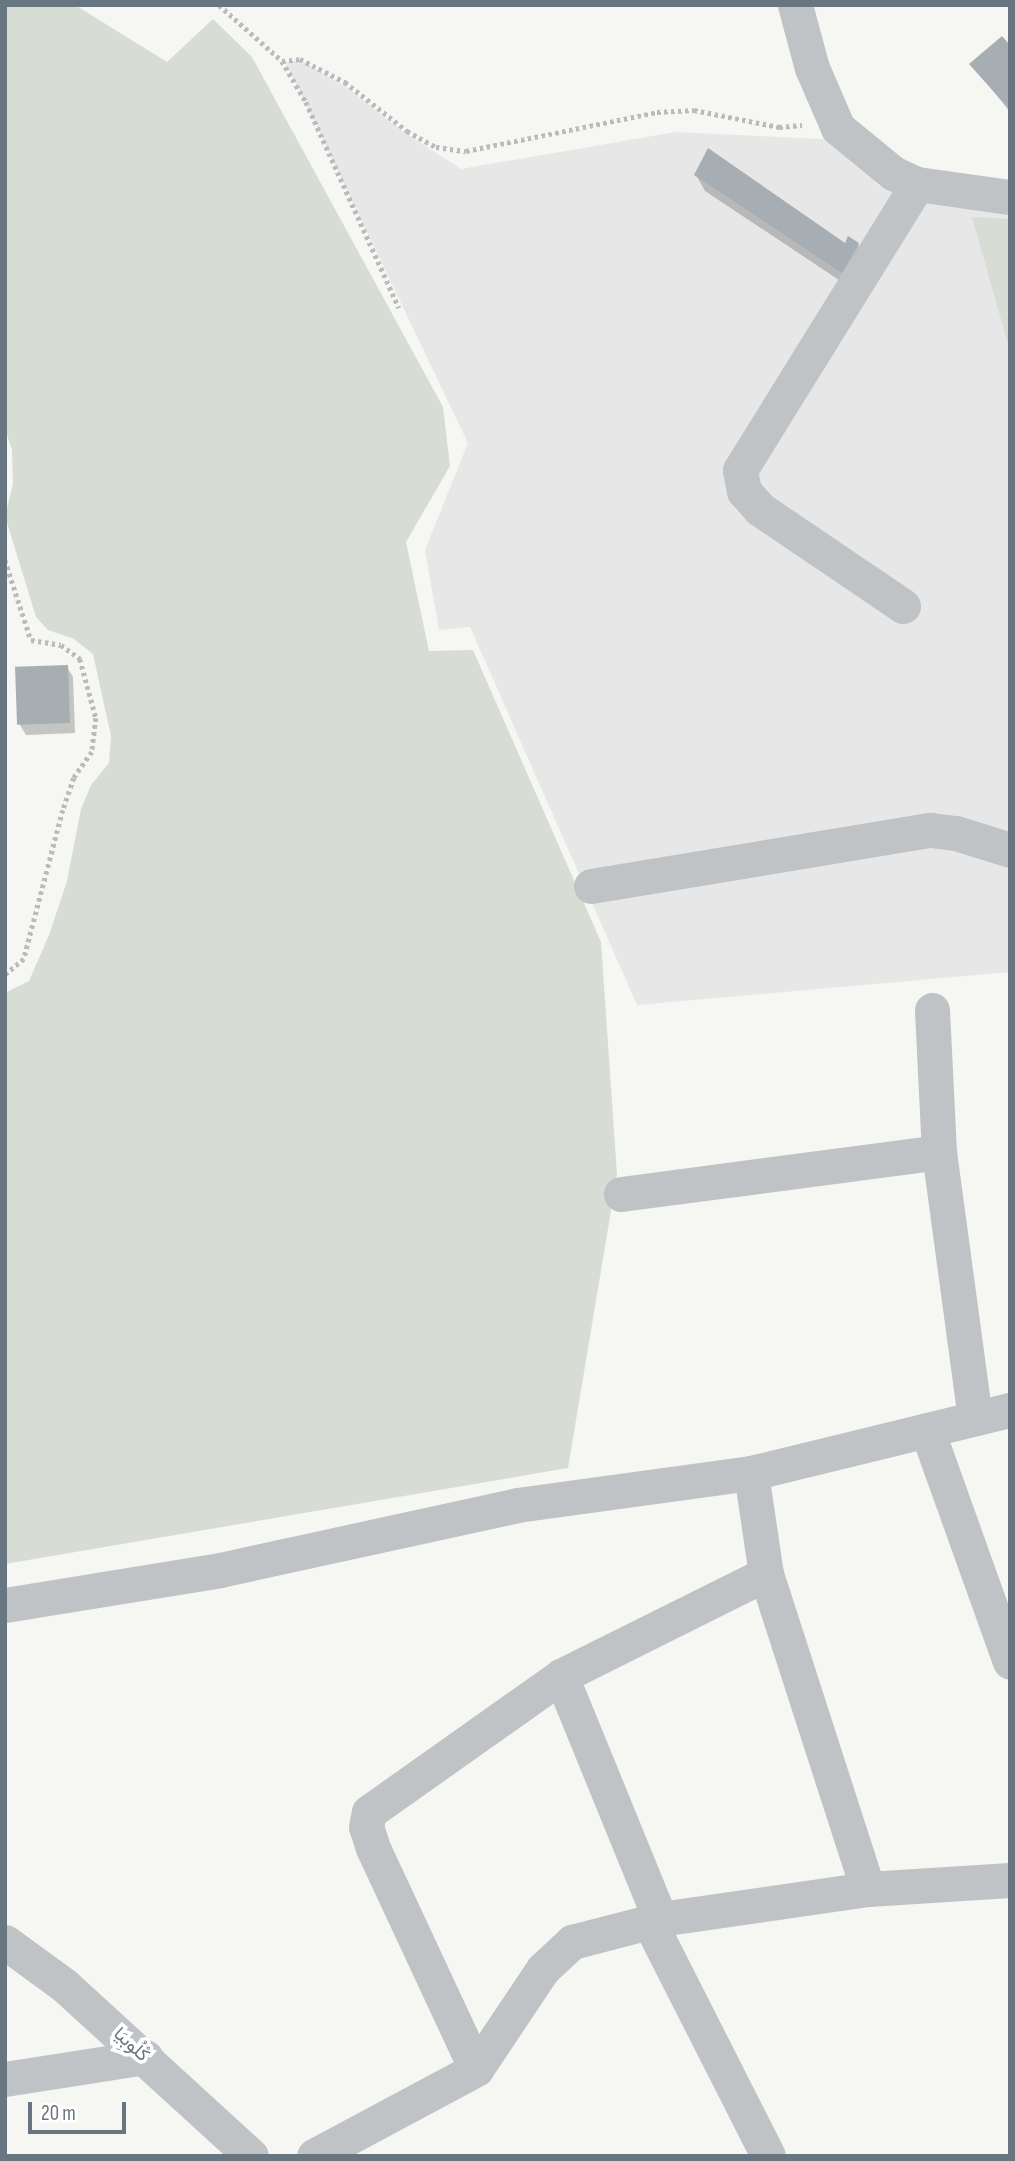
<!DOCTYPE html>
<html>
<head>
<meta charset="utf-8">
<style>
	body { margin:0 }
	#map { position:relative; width:1015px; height:2161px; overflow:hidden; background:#f6f6f3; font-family:"Sofia Sans Condensed",Vazirmatn,sans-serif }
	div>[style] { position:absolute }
	.built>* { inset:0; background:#e6e7e6 }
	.green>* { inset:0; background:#d7dcd4 }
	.shadow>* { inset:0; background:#0003 }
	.building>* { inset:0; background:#a7aeb3; transform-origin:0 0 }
	.path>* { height:4.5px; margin-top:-2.25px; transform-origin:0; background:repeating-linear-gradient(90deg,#b9bcbe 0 3.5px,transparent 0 7px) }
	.minor>* { height:35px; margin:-17.5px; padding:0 17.5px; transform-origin:17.5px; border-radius:17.5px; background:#bfc3c6 }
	span { translate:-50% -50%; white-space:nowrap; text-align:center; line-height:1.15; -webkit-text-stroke:7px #fff; paint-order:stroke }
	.street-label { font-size:19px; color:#687681 }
	.frame { position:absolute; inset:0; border:7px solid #687681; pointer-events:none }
	.scale { position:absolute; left:28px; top:2102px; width:98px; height:32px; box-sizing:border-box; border:4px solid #687681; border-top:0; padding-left:9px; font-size:21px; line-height:24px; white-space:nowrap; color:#687681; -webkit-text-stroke:5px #fff; paint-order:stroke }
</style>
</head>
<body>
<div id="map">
	<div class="built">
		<i style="clip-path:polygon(300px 60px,346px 87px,402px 131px,461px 169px,676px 132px,840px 140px,879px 186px,1010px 202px,1010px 972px,637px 1005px,470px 627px,439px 630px,425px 550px,468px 443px,286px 63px)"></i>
	</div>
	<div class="green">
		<i style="clip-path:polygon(5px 5px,75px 5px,167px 62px,213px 19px,252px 57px,443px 407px,450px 466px,406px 542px,429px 651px,473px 650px,601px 942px,617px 1175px,568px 1468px,5px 1564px,5px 993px,29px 981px,49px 935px,67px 881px,81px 809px,91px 785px,109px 763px,111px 736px,93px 654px,74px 639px,48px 630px,36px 617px,5px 516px,13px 484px,12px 450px,5px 429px)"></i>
		<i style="clip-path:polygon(972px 217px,1010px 219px,1010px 351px)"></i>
	</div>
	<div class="shadow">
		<i style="clip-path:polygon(1010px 48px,1010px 112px,972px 65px)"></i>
		<i style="clip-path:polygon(696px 175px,846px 246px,858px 244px,867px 261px,851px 288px,705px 191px)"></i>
		<i style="clip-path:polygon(67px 667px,73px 677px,75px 733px,26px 735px,20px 725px)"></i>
	</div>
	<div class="building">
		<i style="clip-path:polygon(1002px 36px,1010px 45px,1010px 110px,969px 64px)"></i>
		<i style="clip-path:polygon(708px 148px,845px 243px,848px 236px,859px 243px,842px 273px,694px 175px)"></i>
		<i style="left:68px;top:665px;width:58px;height:53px;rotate:88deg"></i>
	</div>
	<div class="path">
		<i style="left:219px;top:5px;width:84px;rotate:41.6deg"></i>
		<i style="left:282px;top:61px;width:48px;rotate:59.7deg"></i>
		<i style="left:306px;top:102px;width:226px;rotate:65.7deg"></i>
		<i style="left:282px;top:61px;width:18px;rotate:-6deg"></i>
		<i style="left:300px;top:59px;width:51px;rotate:27.1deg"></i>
		<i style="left:345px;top:82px;width:79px;rotate:38.3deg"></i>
		<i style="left:407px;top:131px;width:33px;rotate:29deg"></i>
		<i style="left:436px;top:147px;width:30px;rotate:8deg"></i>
		<i style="left:466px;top:151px;width:195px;rotate:-11.5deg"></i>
		<i style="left:657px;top:112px;width:37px;rotate:-3deg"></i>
		<i style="left:694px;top:110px;width:87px;rotate:11.3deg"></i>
		<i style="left:779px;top:127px;width:23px;rotate:-5deg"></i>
		<i style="left:5px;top:560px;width:84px;rotate:72deg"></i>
		<i style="left:31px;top:640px;width:30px;rotate:9deg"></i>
		<i style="left:61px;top:645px;width:24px;rotate:36deg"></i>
		<i style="left:80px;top:659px;width:61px;rotate:74.8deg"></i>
		<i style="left:96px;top:718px;width:34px;rotate:97deg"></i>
		<i style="left:92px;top:752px;width:32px;rotate:125deg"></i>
		<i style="left:74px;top:778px;width:34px;rotate:109deg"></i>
		<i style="left:63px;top:810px;width:154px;rotate:104.7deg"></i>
		<i style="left:24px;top:959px;width:25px;rotate:140deg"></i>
	</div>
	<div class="minor">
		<i style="left:795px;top:5px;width:65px;rotate:74.9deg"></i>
		<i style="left:812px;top:68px;width:65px;rotate:66.6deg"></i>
		<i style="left:838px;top:128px;width:71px;rotate:39.3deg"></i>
		<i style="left:893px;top:173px;width:26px;rotate:25deg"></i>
		<i style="left:917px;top:184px;width:94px;rotate:8deg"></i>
		<i style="left:903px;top:606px;width:173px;rotate:-145.9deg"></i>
		<i style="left:760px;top:509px;width:24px;rotate:-132deg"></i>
		<i style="left:744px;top:491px;width:21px;rotate:-101deg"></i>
		<i style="left:740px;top:470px;width:336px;rotate:-58.2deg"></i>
		<i style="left:591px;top:886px;width:344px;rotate:-9.4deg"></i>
		<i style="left:930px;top:830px;width:26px;rotate:7deg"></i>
		<i style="left:956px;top:833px;width:57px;rotate:17.5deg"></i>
		<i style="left:932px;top:1010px;width:142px;rotate:87.2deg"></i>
		<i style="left:939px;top:1152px;width:268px;rotate:82.3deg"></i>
		<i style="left:621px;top:1194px;width:321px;rotate:-7.5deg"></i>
		<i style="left:927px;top:1430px;width:246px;rotate:70.3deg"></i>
		<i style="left:751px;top:1473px;width:102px;rotate:81.6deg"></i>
		<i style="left:766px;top:1574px;width:331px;rotate:72.1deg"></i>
		<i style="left:5px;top:1605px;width:218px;rotate:-9.2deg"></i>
		<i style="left:220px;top:1570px;width:304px;rotate:-12.3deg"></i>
		<i style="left:517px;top:1505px;width:236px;rotate:-7.8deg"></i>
		<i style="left:751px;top:1473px;width:267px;rotate:-13.7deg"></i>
		<i style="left:561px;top:1676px;width:262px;rotate:67.8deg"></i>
		<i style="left:649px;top:1921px;width:263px;rotate:63.1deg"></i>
		<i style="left:5px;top:1942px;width:73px;rotate:36.1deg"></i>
		<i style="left:64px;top:1985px;width:253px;rotate:42.4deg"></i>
		<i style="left:476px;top:2069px;width:244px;rotate:-115deg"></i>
		<i style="left:373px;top:1848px;width:22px;rotate:-108deg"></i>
		<i style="left:366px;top:1827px;width:15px;rotate:-79deg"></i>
		<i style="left:369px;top:1812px;width:235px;rotate:-35.3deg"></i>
		<i style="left:561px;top:1676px;width:229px;rotate:-26.5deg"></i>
		<i style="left:5px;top:2079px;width:142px;rotate:-8.9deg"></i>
		<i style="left:314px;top:2156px;width:184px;rotate:-28.2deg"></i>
		<i style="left:476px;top:2069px;width:120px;rotate:-56.2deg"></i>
		<i style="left:543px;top:1969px;width:40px;rotate:-43deg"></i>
		<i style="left:572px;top:1942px;width:91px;rotate:-14.6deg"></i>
		<i style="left:660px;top:1919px;width:210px;rotate:-8.2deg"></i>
		<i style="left:868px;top:1889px;width:142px;rotate:-3.6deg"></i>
	</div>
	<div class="street-label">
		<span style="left:131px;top:2045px;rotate:42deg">كْلُوبِيَا</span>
	</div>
	<div class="frame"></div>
	<div class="scale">20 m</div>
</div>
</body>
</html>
